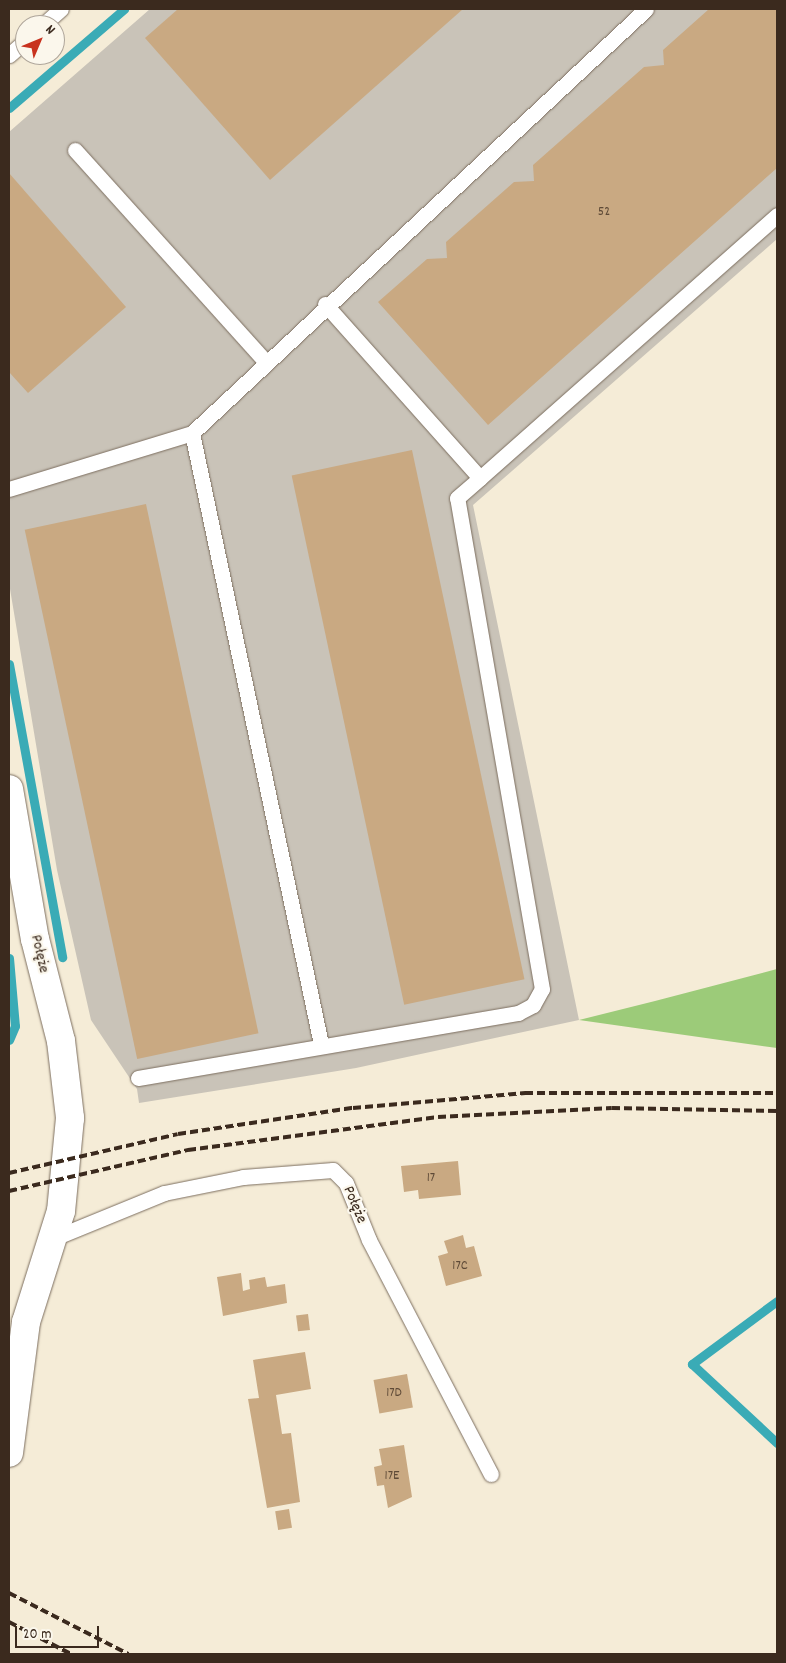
<!DOCTYPE html>
<html>
<head>
<meta charset="utf-8">
<style>
	body { margin:0 }
	#map { position:relative; width:786px; height:1663px; overflow:hidden; background:#f5ecd7; font-family:Dekko,sans-serif }
	div>[style] { position:absolute }
	.industrial>* { inset:0; background:#c9c3b8 }
	.green>* { inset:0; background:#9ccb79 }
	.stream>* { height:9px; margin:-4.5px; padding:0 4.5px; transform-origin:4.5px; border-radius:4.5px; background:#3aabb6 }
	.building>* { inset:0; background:#c9a982; transform-origin:0 0 }
	.roads { filter:drop-shadow(0 0 1px #7c6e5f) drop-shadow(0 0 1px #7c6e5f) }
	.service>* { height:15px; margin:-7.5px; padding:0 7.5px; transform-origin:7.5px; border-radius:7.5px; background:#fff }
	.minor>* { height:28px; margin:-14px; padding:0 14px; transform-origin:14px; border-radius:14px; background:#fff }
	.rail>* { height:4px; margin-top:-2px; transform-origin:0; background:repeating-linear-gradient(90deg,#3b2a1e 0 8px,transparent 0 12px) }
	span { translate:-50% -50%; white-space:nowrap; text-align:center; line-height:1.15; -webkit-text-stroke:4.5px #fbf7ec; paint-order:stroke }
	.number-label { font-size:14px; color:#5e4a37 }
	.number-label span { -webkit-text-stroke-width:0 }
	.street-label { font-size:16px; color:#3b2a1e }
	.frame { position:absolute; inset:0; border:10px solid #3b2a1e; pointer-events:none }
	.north { position:absolute; left:15px; top:15px; width:50px; height:50px; box-sizing:border-box; background:#fbf7ec; border:1px solid #aea59a; border-radius:50%; rotate:45deg; font-size:14px; font-weight:700; line-height:20px; text-align:center; color:#3b2a1e }
	.north::after { content:''; display:block; margin:auto; width:18px; height:22px; background:#c8321e; clip-path:polygon(50% 0,100% 100%,50% 72%,0 100%) }
	.scale { position:absolute; left:15px; top:1626px; width:84px; height:22px; box-sizing:border-box; border:2px solid #3b2a1e; border-top:0; padding-left:6px; font-size:15px; line-height:18px; white-space:nowrap; color:#3b2a1e; -webkit-text-stroke:4px #fbf7ec; paint-order:stroke }
</style>
</head>
<body>
<div id="map">
	<div class="industrial">
		<i style="clip-path:polygon(150px 9px,777px 9px,777px 239px,473px 505px,579px 1020px,356px 1068px,139px 1103px,137px 1089px,91px 1020px,57px 870px,9px 583px,9px 132px)"></i>
	</div>
	<div class="green">
		<i style="clip-path:polygon(777px 969px,777px 1048px,579px 1020px,655px 1001px)"></i>
	</div>
	<div class="stream">
		<i style="left:9px;top:108px;width:152px;rotate:-40.7deg"></i>
		<i style="left:9px;top:664px;width:298px;rotate:79.7deg"></i>
		<i style="left:9px;top:958px;width:68px;rotate:85deg"></i>
		<i style="left:15px;top:1026px;width:15px;rotate:113deg"></i>
		<i style="left:777px;top:1301px;width:106px;rotate:143.5deg"></i>
		<i style="left:692px;top:1364px;width:116px;rotate:42.9deg"></i>
	</div>
	<div class="building">
		<i style="clip-path:polygon(178px 9px,463px 9px,270px 180px,145px 38px)"></i>
		<i style="clip-path:polygon(709px 9px,777px 9px,777px 168px,488px 425px,378px 302px,427px 259px,447px 258px,446px 242px,514px 182px,534px 181px,533px 165px,644px 67px,664px 65px,663px 50px)"></i>
		<i style="clip-path:polygon(9px 173px,126px 307px,28px 393px,9px 372px)"></i>
		<i style="left:412px;top:450px;width:541px;height:123px;rotate:78deg"></i>
		<i style="left:146px;top:504px;width:541px;height:124px;rotate:78deg"></i>
		<i style="clip-path:polygon(458px 1161px,461px 1195px,419px 1199px,418px 1190px,404px 1192px,401px 1166px)"></i>
		<i style="clip-path:polygon(463px 1235px,466px 1248px,474px 1246px,482px 1276px,446px 1286px,438px 1256px,448px 1253px,444px 1241px)"></i>
		<i style="clip-path:polygon(241px 1273px,243px 1291px,250px 1289px,249px 1280px,265px 1277px,267px 1287px,285px 1284px,287px 1303px,223px 1316px,217px 1277px)"></i>
		<i style="left:308px;top:1314px;width:16px;height:12px;rotate:83deg"></i>
		<i style="clip-path:polygon(305px 1352px,311px 1389px,276px 1395px,282px 1434px,291px 1433px,300px 1502px,267px 1508px,248px 1399px,259px 1398px,253px 1360px)"></i>
		<i style="left:407px;top:1374px;width:34px;height:34px;rotate:80deg"></i>
		<i style="clip-path:polygon(404px 1445px,412px 1497px,388px 1508px,384px 1485px,377px 1486px,374px 1467px,382px 1465px,379px 1449px)"></i>
		<i style="left:289px;top:1509px;width:19px;height:14px;rotate:81deg"></i>
	</div>
	<div class="roads">
		<div class="service">
			<i style="left:43px;top:25px;width:24px;rotate:-42deg"></i>
			<i style="left:9px;top:55px;width:21px;rotate:-41deg"></i>
			<i style="left:75px;top:150px;width:284px;rotate:48deg"></i>
			<i style="left:325px;top:304px;width:233px;rotate:48.3deg"></i>
			<i style="left:480px;top:478px;width:397px;rotate:-41.5deg"></i>
			<i style="left:9px;top:489px;width:191px;rotate:-17deg"></i>
			<i style="left:321px;top:1044px;width:624px;rotate:-101.92deg"></i>
			<i style="left:192px;top:433px;width:621px;rotate:-43.04deg"></i>
			<i style="left:138px;top:1078px;width:386px;rotate:-9.7deg"></i>
			<i style="left:518px;top:1013px;width:17px;rotate:-28deg"></i>
			<i style="left:533px;top:1005px;width:18px;rotate:-61deg"></i>
			<i style="left:542px;top:989px;width:498px;rotate:-99.8deg"></i>
			<i style="left:457px;top:498px;width:30px;rotate:-41deg"></i>
			<i style="left:54px;top:1238px;width:119px;rotate:-22.2deg"></i>
			<i style="left:164px;top:1193px;width:81px;rotate:-11.4deg"></i>
			<i style="left:243px;top:1177px;width:90px;rotate:-4.4deg"></i>
			<i style="left:333px;top:1170px;width:18px;rotate:45deg"></i>
			<i style="left:346px;top:1183px;width:61px;rotate:68deg"></i>
			<i style="left:369px;top:1240px;width:264px;rotate:62.5deg"></i>
		</div>
		<div class="minor">
			<i style="left:9px;top:789px;width:152px;rotate:80.2deg"></i>
			<i style="left:35px;top:939px;width:105px;rotate:75.7deg"></i>
			<i style="left:61px;top:1041px;width:78px;rotate:83.3deg"></i>
			<i style="left:70px;top:1118px;width:93px;rotate:95.5deg"></i>
			<i style="left:61px;top:1211px;width:116px;rotate:107.5deg"></i>
			<i style="left:26px;top:1322px;width:132px;rotate:97.4deg"></i>
		</div>
	</div>
	<div class="rail">
		<i style="left:9px;top:1173px;width:173px;rotate:-13deg"></i>
		<i style="left:178px;top:1134px;width:177px;rotate:-8.5deg"></i>
		<i style="left:353px;top:1108px;width:173px;rotate:-5deg"></i>
		<i style="left:525px;top:1093px;width:252px"></i>
		<i style="left:9px;top:1191px;width:184px;rotate:-12.9deg"></i>
		<i style="left:188px;top:1150px;width:252px;rotate:-7.5deg"></i>
		<i style="left:438px;top:1117px;width:174px;rotate:-3deg"></i>
		<i style="left:612px;top:1108px;width:165px;rotate:1deg"></i>
		<i style="left:9px;top:1593px;width:134px;rotate:27.1deg"></i>
		<i style="left:9px;top:1622px;width:70px;rotate:27.3deg"></i>
	</div>
	<div class="number-label">
		<span style="left:604px;top:212px">52</span>
		<span style="left:431px;top:1178px">17</span>
		<span style="left:460px;top:1266px">17C</span>
		<span style="left:394px;top:1393px">17D</span>
		<span style="left:392px;top:1476px">17E</span>
	</div>
	<div class="street-label">
		<span style="left:39px;top:954px;rotate:77deg">Połęże</span>
		<span style="left:354px;top:1205px;rotate:67deg">Połęże</span>
	</div>
	<div class="frame"></div>
	<div class="north">N</div>
	<div class="scale">20 m</div>
</div>
</body>
</html>
